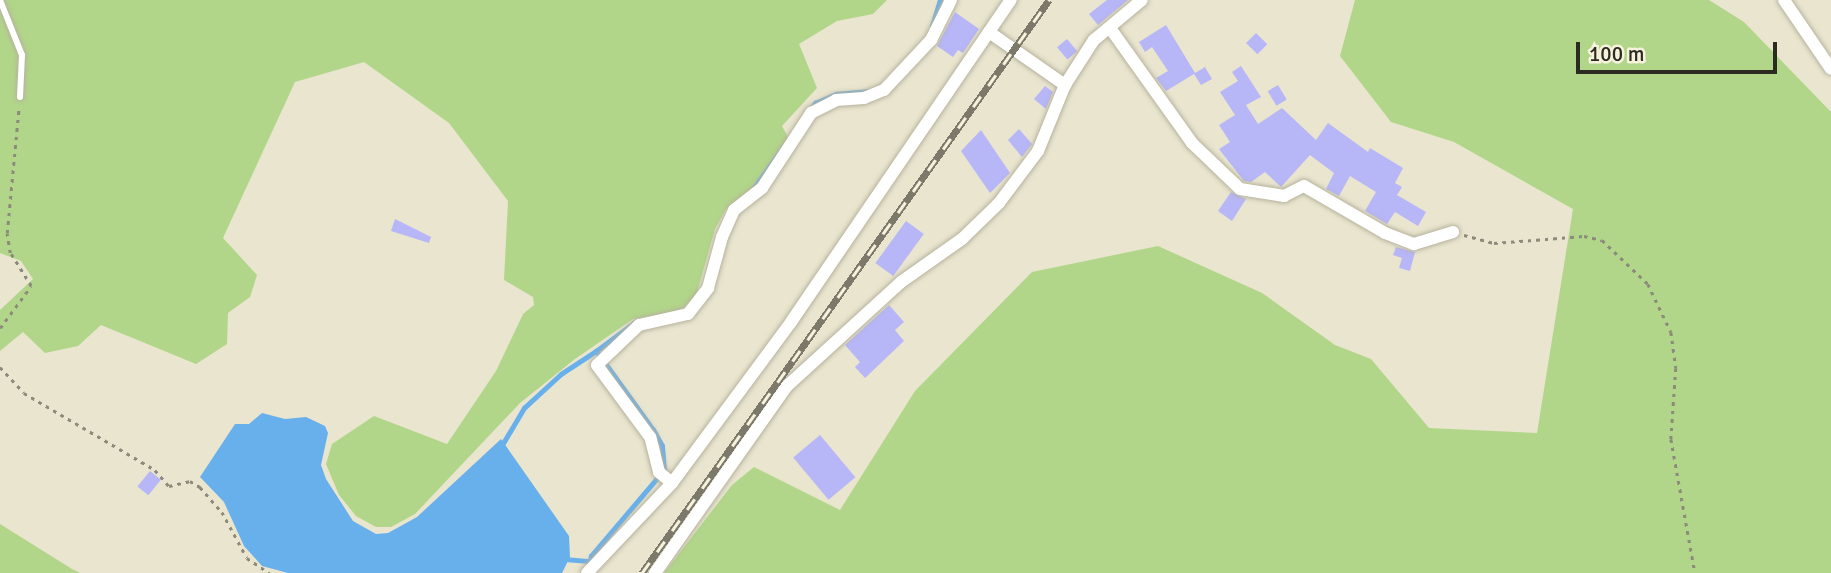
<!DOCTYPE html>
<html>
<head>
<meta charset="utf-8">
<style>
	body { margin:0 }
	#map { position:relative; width:1831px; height:573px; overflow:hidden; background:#e9e5cf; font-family:Signika,sans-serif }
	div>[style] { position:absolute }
	.green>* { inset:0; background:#b1d689 }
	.water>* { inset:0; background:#68b0ec }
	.stream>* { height:4.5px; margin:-2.25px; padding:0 2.25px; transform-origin:2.25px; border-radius:2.25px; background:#68b0ec }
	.building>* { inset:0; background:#b7b6f7; transform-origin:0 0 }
	.path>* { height:2.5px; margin-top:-1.25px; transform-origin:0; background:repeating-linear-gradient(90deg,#8c8a7a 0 3.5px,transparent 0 8.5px) }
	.roads { filter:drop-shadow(0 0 2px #b6b29d) drop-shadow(0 0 2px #b6b29d) }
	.service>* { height:6px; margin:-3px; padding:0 3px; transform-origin:3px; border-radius:3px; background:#fff }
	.minor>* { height:12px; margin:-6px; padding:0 6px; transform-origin:6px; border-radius:6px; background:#fff }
	.rail>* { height:7px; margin-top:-3.5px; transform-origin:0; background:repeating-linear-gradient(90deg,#f6f2dc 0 13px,#7c796b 0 26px); box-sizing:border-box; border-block:2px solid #7c796b }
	span { translate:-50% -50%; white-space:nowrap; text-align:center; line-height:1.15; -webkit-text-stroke:7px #f6f2dc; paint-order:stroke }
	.scale { position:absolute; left:1576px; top:42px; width:201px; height:32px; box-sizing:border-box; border:4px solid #2c2b22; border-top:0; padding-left:9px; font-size:21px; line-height:24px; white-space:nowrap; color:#2c2b22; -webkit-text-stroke:5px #f6f2dc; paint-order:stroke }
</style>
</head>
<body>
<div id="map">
	<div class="green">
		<i style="clip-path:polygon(0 0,887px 0,873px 14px,837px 21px,799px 44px,817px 88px,782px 126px,789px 139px,757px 185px,726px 209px,715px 229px,696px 296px,680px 311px,633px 319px,575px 359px,520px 403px,415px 514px,391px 527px,376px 527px,356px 516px,339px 495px,326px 464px,332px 444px,374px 416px,447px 444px,496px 371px,523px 314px,534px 305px,533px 297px,504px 280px,508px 201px,449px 123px,364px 62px,295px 82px,223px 238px,257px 275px,250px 297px,228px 313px,227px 344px,196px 364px,101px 325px,78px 346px,45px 353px,23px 332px,0 351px,0 310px,33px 279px,21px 261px,0 253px)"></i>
		<i style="clip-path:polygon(1355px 0,1709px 0,1744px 22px,1831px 112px,1831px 573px,664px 573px,732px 485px,754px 467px,840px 510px,915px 391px,1032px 272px,1158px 246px,1262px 293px,1335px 345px,1371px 359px,1429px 428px,1537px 433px,1573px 209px,1454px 142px,1391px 122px,1340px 56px)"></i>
		<i style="clip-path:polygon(0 524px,72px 569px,80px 573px,0 573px)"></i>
	</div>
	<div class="water">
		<i style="clip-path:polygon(262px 413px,285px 419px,306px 417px,325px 426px,328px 433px,321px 465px,326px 479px,353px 521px,376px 534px,388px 533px,417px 517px,501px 439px,569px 536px,570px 557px,562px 573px,288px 573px,262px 566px,244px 546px,224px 502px,200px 477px,235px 424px,249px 424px)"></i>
	</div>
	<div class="stream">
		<i style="left:932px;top:26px;width:27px;rotate:-73deg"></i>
		<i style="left:753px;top:189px;width:106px;rotate:-54.2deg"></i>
		<i style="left:815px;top:103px;width:23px;rotate:-23deg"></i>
		<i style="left:836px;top:94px;width:33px;rotate:-5deg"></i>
		<i style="left:502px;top:445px;width:43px;rotate:-59.3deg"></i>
		<i style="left:524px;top:408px;width:50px;rotate:-42.6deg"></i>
		<i style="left:561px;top:374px;width:42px;rotate:-33.3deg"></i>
		<i style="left:565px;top:559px;width:24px;rotate:5deg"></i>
		<i style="left:589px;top:567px;width:11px;rotate:-80deg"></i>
		<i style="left:591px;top:556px;width:113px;rotate:-49.7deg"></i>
		<i style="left:664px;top:470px;width:24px;rotate:-95deg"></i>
		<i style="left:662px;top:446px;width:18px;rotate:-119deg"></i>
		<i style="left:653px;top:430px;width:97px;rotate:-125.8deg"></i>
		<i style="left:596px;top:351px;width:49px;rotate:-36.6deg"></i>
	</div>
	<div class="building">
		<i style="clip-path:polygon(1107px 0,1128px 0,1098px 25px,1089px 14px)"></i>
		<i style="clip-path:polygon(955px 12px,979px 29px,963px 53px,958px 50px,953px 57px,937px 46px)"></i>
		<i style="clip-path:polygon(1166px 25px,1195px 73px,1205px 67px,1212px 79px,1201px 85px,1194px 74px,1166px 91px,1156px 78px,1168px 71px,1152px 47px,1145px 52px,1139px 42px)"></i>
		<i style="left:1256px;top:33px;width:16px;height:14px;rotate:45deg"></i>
		<i style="left:1067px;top:39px;width:16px;height:13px;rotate:50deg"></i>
		<i style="clip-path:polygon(1241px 66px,1261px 97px,1246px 105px,1258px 124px,1282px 108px,1316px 140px,1328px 123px,1368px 152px,1370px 148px,1403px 168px,1395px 183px,1402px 187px,1397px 195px,1426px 212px,1418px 226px,1395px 212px,1387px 224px,1365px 211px,1376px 192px,1350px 176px,1339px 196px,1326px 189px,1334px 173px,1310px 155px,1281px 187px,1265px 172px,1251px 182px,1244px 181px,1219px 149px,1230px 142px,1219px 125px,1235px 115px,1220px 92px,1238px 81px,1232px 72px)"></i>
		<i style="left:1278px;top:85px;width:17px;height:12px;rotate:59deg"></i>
		<i style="clip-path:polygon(1045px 86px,1053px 92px,1046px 109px,1034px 99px)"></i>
		<i style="clip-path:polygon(1019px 129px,1032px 144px,1022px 157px,1008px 140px)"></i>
		<i style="clip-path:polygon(981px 130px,1010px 173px,990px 193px,961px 151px)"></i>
		<i style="clip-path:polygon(1231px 192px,1246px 199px,1232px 221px,1218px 211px)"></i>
		<i style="clip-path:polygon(395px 219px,431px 237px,429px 243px,391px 231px)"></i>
		<i style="left:906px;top:221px;width:22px;height:52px;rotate:36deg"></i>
		<i style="clip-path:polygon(1396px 247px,1415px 252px,1410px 271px,1399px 268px,1402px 258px,1393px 255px)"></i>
		<i style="clip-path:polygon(889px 305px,904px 322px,895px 330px,904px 341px,865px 378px,855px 367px,860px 362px,845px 345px)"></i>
		<i style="left:820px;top:435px;width:55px;height:35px;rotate:50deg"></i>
		<i style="left:150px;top:471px;width:14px;height:20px;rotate:39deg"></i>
	</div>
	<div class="path">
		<i style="left:1464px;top:235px;width:31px;rotate:15deg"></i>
		<i style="left:1494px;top:243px;width:90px;rotate:-4.4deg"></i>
		<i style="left:1584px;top:236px;width:18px;rotate:13deg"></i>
		<i style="left:1602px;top:240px;width:64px;rotate:43.7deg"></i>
		<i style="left:1648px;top:284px;width:53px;rotate:64.4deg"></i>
		<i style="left:1671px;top:332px;width:36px;rotate:82deg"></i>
		<i style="left:1676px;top:368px;width:71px;rotate:94deg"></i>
		<i style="left:1671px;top:439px;width:136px;rotate:79.8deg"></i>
		<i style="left:0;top:328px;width:52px;rotate:-53.6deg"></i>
		<i style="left:31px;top:286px;width:39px;rotate:-122deg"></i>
		<i style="left:10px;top:253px;width:20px;rotate:-99deg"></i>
		<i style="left:7px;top:233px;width:127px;rotate:-84.6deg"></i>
		<i style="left:0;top:367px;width:35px;rotate:47deg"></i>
		<i style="left:24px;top:393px;width:152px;rotate:30.4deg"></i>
		<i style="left:155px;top:470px;width:21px;rotate:49deg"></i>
		<i style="left:169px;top:486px;width:22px;rotate:-13deg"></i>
		<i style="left:190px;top:481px;width:12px;rotate:31deg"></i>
		<i style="left:200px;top:487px;width:33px;rotate:49deg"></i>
		<i style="left:222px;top:512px;width:52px;rotate:61.5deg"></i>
		<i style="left:247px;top:558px;width:27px;rotate:34deg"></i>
	</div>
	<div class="roads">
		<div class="service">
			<i style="left:0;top:0;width:59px;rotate:68.2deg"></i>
			<i style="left:22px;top:55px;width:42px;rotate:92.7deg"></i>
		</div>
		<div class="minor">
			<i style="left:1784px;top:0;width:83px;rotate:55.7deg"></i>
			<i style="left:1110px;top:28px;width:141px;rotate:54.5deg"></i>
			<i style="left:1192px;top:143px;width:66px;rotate:43.8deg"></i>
			<i style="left:1240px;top:189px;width:45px;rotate:9deg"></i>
			<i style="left:1284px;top:196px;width:22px;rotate:-27deg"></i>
			<i style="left:1304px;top:186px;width:94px;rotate:30.1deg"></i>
			<i style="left:1385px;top:233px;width:31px;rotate:21deg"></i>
			<i style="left:1414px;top:244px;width:41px;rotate:-17.1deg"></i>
			<i style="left:989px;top:32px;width:93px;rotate:34.9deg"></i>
			<i style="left:672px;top:483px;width:17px;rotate:-140deg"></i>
			<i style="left:659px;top:472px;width:36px;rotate:-104deg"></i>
			<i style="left:650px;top:437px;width:89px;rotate:-126.4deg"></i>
			<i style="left:597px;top:365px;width:58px;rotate:-43.6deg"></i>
			<i style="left:639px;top:325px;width:50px;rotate:-12.7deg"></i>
			<i style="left:688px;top:314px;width:33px;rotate:-52deg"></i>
			<i style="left:708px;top:288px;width:53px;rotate:-74.6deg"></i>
			<i style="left:722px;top:237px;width:30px;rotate:-66deg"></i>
			<i style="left:734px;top:210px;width:36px;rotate:-38deg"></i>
			<i style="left:762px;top:188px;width:90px;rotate:-56.8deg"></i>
			<i style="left:811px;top:113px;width:28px;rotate:-27deg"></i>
			<i style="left:836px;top:100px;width:28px;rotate:-4deg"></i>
			<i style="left:864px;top:98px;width:22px;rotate:-22deg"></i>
			<i style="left:884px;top:90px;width:69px;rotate:-46.8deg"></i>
			<i style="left:931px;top:40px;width:45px;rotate:-63.4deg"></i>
			<i style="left:587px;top:573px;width:124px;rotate:-46.6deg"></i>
			<i style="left:672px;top:483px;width:200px;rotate:-53.5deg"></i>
			<i style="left:791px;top:322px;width:390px;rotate:-55.7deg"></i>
			<i style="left:655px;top:573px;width:228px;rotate:-54.8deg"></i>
			<i style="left:786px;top:387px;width:156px;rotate:-42.4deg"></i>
			<i style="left:901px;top:282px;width:75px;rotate:-35.2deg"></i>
			<i style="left:962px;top:239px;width:52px;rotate:-44.2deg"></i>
			<i style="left:999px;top:203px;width:65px;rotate:-53.1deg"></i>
			<i style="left:1038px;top:151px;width:71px;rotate:-67.8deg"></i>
			<i style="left:1065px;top:85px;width:54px;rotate:-57.2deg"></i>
			<i style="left:1094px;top:40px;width:62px;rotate:-39.8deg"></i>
		</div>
	</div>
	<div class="rail">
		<i style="left:642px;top:573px;width:703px;rotate:-54.61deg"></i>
	</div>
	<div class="scale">100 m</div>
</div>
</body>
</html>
